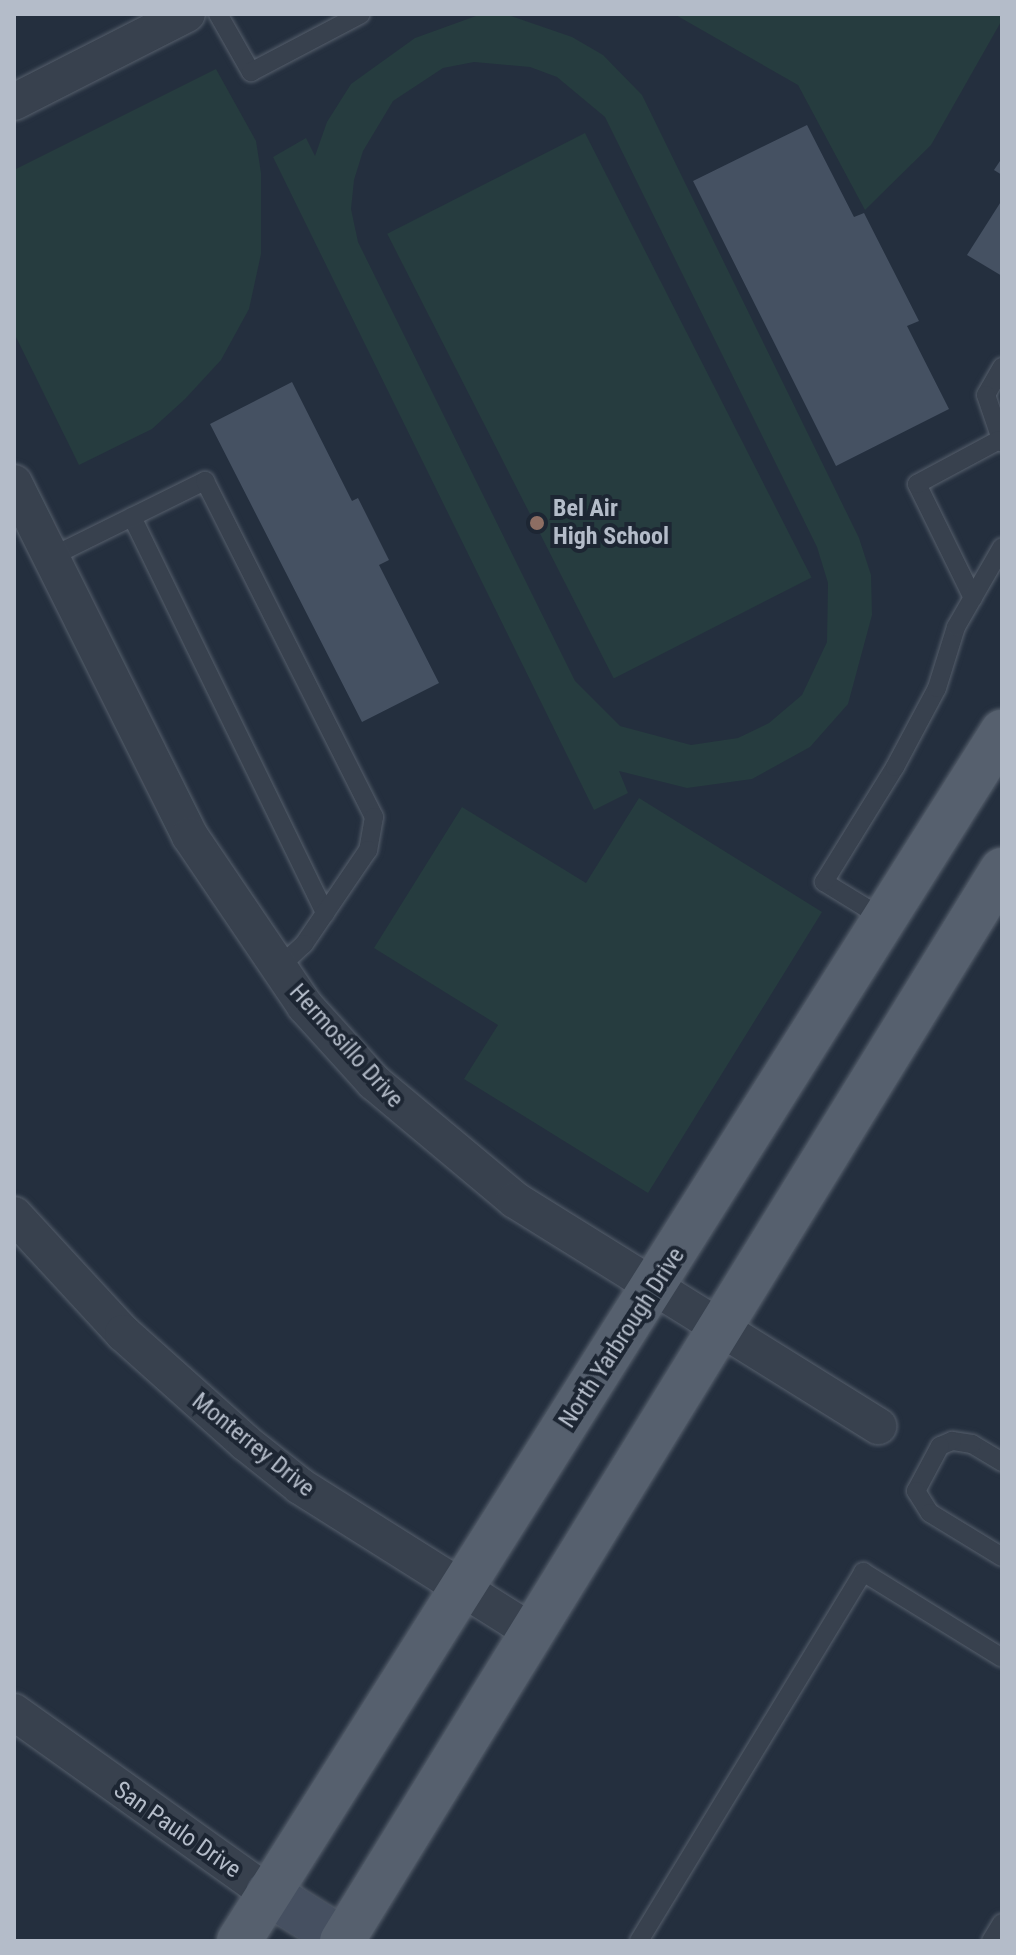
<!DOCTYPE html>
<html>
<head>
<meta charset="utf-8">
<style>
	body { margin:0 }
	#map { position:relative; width:1016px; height:1955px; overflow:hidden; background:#242f3e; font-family:"Roboto Condensed",sans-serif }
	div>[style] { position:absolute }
	.green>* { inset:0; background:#263c3f; transform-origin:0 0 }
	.building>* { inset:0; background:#455162 }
	.roads { filter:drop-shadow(0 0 2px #565f6c) drop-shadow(0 0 2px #565f6c) }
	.lane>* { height:18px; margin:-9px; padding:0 9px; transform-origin:9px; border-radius:9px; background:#38414e }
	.street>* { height:36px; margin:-18px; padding:0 18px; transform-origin:18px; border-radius:18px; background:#38414e }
	.secondary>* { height:44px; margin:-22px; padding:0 22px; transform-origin:22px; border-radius:22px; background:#465061 }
	.primary>* { height:44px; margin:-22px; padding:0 22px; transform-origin:22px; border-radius:22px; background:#56606e }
	.dots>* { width:22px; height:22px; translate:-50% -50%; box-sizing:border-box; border:4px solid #1d2633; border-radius:50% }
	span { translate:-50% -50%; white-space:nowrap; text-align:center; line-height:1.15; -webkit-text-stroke:8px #1d2633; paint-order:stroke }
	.poi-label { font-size:24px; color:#b4bcc9; font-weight:700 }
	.left { translate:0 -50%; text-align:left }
	.street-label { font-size:24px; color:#b4bcc9 }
	.frame { position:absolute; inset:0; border:16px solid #b4bcc9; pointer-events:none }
</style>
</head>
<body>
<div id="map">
	<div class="green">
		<i style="clip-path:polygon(674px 14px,1002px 14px,1002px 20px,931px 145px,865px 210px,798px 85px)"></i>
		<i style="clip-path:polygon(evenodd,476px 16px,511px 16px,572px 37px,603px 55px,642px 95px,859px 538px,871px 575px,872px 615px,848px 704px,810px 747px,752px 779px,687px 788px,619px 771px,628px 793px,594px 810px,273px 157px,306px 138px,315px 156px,327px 122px,351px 84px,415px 38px,476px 16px,474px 62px,530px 67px,557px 77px,605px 117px,817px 547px,828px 583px,827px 642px,802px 695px,769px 723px,738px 738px,691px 745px,620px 726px,575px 681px,358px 242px,351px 209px,354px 180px,363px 151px,393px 101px,443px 68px,474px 62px)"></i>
		<i style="clip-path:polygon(216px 69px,256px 141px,261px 173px,261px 254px,249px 309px,221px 360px,185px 399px,152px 429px,79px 465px,14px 333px,14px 170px)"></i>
		<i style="left:585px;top:133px;width:499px;height:222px;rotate:63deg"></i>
		<i style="clip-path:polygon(639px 798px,822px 912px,648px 1193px,464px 1079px,498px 1025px,374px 948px,462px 807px,586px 883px)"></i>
	</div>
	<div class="building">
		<i style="clip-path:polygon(807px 125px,854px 217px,864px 213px,919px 321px,907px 326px,949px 409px,836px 466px,693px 181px)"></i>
		<i style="clip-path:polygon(1002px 158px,1002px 175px,994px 170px)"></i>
		<i style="clip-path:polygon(1002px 200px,1002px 276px,967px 255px)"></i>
		<i style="clip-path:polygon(292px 382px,352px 501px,358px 498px,389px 560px,379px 565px,439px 683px,362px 722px,210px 424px)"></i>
	</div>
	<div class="roads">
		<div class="lane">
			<i style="left:218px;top:14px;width:67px;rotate:60.4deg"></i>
			<i style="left:251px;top:72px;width:124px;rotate:-27.8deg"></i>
			<i style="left:1002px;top:367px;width:32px;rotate:120deg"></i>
			<i style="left:986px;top:395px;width:50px;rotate:71.2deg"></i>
			<i style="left:132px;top:517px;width:441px;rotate:64deg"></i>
			<i style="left:51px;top:557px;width:172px;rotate:-26.3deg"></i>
			<i style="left:205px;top:481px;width:376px;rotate:63.3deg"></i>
			<i style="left:374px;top:817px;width:34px;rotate:100deg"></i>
			<i style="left:368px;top:850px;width:114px;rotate:124.2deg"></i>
			<i style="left:304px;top:944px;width:35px;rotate:137deg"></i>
			<i style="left:973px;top:598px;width:127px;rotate:-116.2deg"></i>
			<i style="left:917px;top:484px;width:93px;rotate:-28.2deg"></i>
			<i style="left:886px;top:920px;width:73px;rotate:-148.5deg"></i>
			<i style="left:824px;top:882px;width:135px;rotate:-58.3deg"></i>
			<i style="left:895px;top:767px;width:89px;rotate:-62deg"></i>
			<i style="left:937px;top:688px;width:64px;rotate:-72.7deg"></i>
			<i style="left:956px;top:627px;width:92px;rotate:-60.1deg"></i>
			<i style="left:1002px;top:1462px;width:35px;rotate:-149deg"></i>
			<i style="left:972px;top:1444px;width:20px;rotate:-171deg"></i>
			<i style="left:952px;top:1441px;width:13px;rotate:157deg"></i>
			<i style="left:940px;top:1446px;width:51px;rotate:118.1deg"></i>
			<i style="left:916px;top:1491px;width:26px;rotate:58deg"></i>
			<i style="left:930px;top:1513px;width:84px;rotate:31.4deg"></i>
			<i style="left:639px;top:1941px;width:432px;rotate:-58.7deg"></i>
			<i style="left:863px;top:1572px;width:163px;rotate:31.7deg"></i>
			<i style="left:991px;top:1941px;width:21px;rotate:-59deg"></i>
		</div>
		<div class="street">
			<i style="left:14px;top:102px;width:194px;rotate:-27deg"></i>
			<i style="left:14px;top:483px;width:394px;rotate:63.5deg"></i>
			<i style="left:190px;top:836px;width:205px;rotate:55.9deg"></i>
			<i style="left:305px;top:1006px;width:103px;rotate:47.8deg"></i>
			<i style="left:374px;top:1082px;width:184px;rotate:39.9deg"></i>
			<i style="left:515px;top:1200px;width:428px;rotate:31.9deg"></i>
			<i style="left:14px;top:1215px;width:161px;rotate:47.3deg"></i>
			<i style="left:123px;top:1333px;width:165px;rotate:41.8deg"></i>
			<i style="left:246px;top:1443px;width:69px;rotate:38.5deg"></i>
			<i style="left:300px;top:1486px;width:271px;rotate:32.2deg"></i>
			<i style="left:14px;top:1712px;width:312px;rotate:35.5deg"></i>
		</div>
		<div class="secondary">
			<i style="left:268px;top:1893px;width:91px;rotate:31.9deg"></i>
		</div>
		<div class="primary">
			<i style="left:239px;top:1941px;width:1430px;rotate:-57.74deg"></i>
			<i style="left:342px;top:1941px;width:1258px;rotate:-58.36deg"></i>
		</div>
	</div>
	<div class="dots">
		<i style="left:537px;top:523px;background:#8d6e63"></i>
	</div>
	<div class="poi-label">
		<span class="left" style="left:553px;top:523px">Bel Air<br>High School</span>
	</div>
	<div class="street-label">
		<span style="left:346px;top:1046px;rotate:48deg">Hermosillo Drive</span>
		<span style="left:622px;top:1338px;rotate:-57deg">North Yarbrough Drive</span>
		<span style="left:253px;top:1445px;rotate:39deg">Monterrey Drive</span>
		<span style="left:177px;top:1830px;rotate:35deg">San Paulo Drive</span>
	</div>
	<div class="frame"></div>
</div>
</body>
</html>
